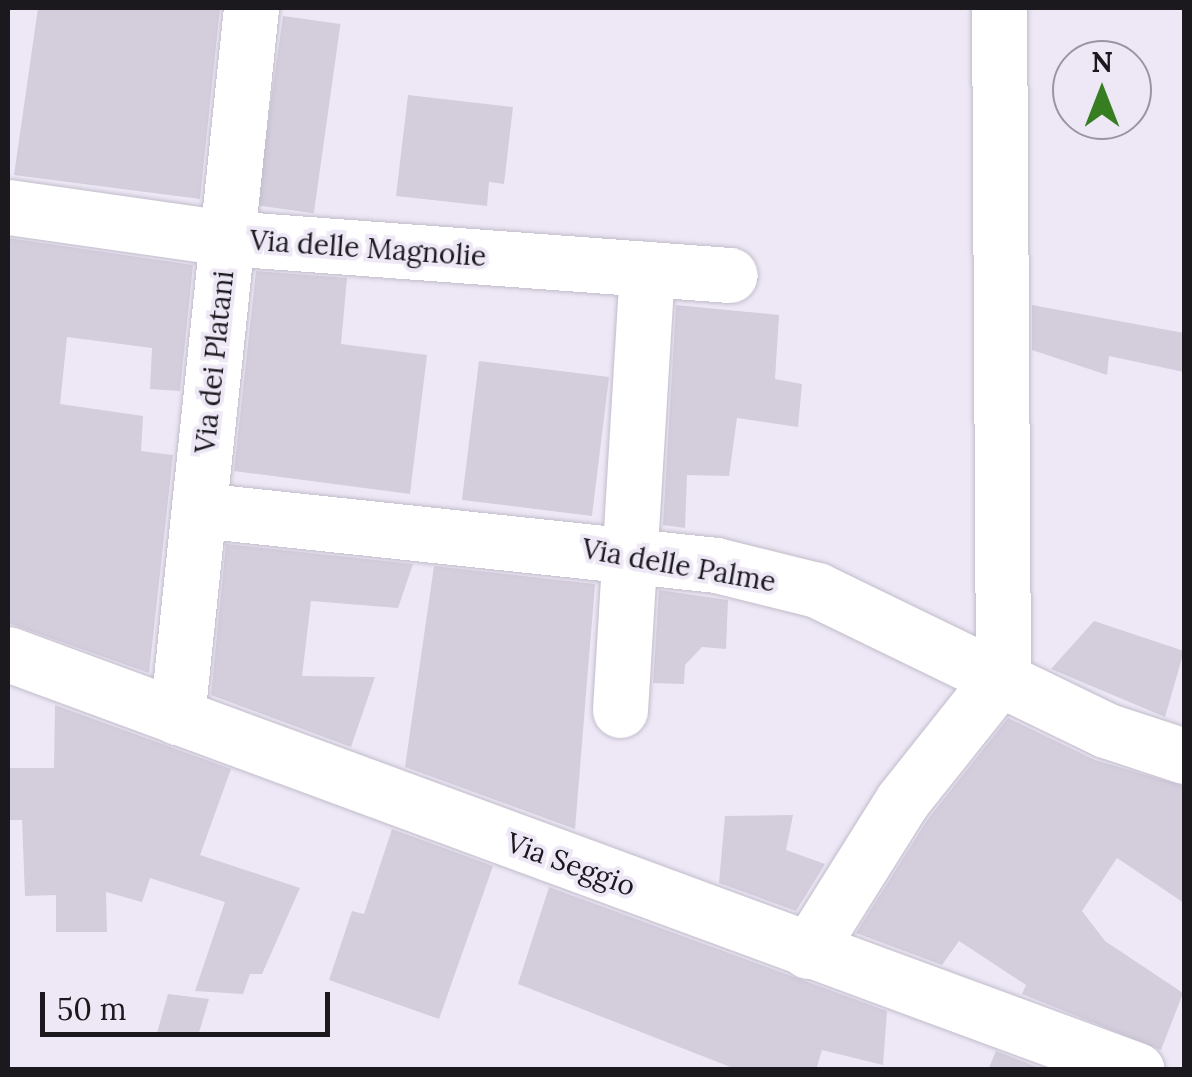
<!DOCTYPE html>
<html>
<head>
<meta charset="utf-8">
<style>
	body { margin:0 }
	#map { position:relative; width:1192px; height:1077px; overflow:hidden; background:#eee8f6; font-family:Lora,serif }
	div>[style] { position:absolute }
	.building>* { inset:0; background:#d3cddc; transform-origin:0 0 }
	.roads { filter:drop-shadow(0 0 2px #c1bcca) drop-shadow(0 0 2px #c1bcca) }
	.minor>* { height:55px; margin:-27.5px; padding:0 27.5px; transform-origin:27.5px; border-radius:27.5px; background:#fff }
	span { translate:-50% -50%; white-space:nowrap; text-align:center; line-height:1.15; -webkit-text-stroke:8px #eee8f6; paint-order:stroke }
	.street-label { font-size:28px; color:#1b191e }
	.frame { position:absolute; inset:0; border:10px solid #1b191e; pointer-events:none }
	.north { position:absolute; left:1052px; top:40px; width:100px; height:100px; box-sizing:border-box; background:#eee8f6; border:2px solid #9a95a0; border-radius:50%; rotate:0deg; font-size:28px; font-weight:700; line-height:40px; text-align:center; color:#1b191e }
	.north::after { content:''; display:block; margin:auto; width:35px; height:45px; background:#377e23; clip-path:polygon(50% 0,100% 100%,50% 72%,0 100%) }
	.scale { position:absolute; left:40px; top:992px; width:290px; height:45px; box-sizing:border-box; border:5px solid #1b191e; border-top:0; padding-left:12px; font-size:30px; line-height:35px; white-space:nowrap; color:#1b191e; -webkit-text-stroke:8px #eee8f6; paint-order:stroke }
</style>
</head>
<body>
<div id="map">
	<div class="building">
		<i style="clip-path:polygon(38px 8px,220px 8px,200px 199px,14px 175px)"></i>
		<i style="left:283px;top:16px;width:58px;height:191px;rotate:8deg"></i>
		<i style="clip-path:polygon(408px 95px,513px 107px,504px 184px,489px 182px,487px 206px,396px 196px)"></i>
		<i style="clip-path:polygon(8px 238px,193px 265px,180px 391px,150px 389px,152px 348px,67px 337px,60px 404px,143px 416px,141px 451px,173px 455px,149px 673px,8px 623px)"></i>
		<i style="clip-path:polygon(256px 271px,347px 278px,341px 344px,427px 355px,410px 494px,234px 471px)"></i>
		<i style="clip-path:polygon(676px 305px,779px 315px,775px 379px,802px 384px,798px 427px,737px 418px,729px 476px,687px 475px,685px 528px,663px 525px)"></i>
		<i style="clip-path:polygon(1032px 305px,1184px 333px,1184px 372px,1109px 356px,1107px 375px,1032px 350px)"></i>
		<i style="left:479px;top:361px;width:131px;height:140px;rotate:7deg"></i>
		<i style="clip-path:polygon(226px 544px,413px 564px,398px 608px,311px 601px,302px 676px,375px 677px,351px 747px,211px 695px)"></i>
		<i style="clip-path:polygon(434px 566px,595px 584px,575px 829px,405px 767px)"></i>
		<i style="clip-path:polygon(659px 590px,728px 600px,726px 649px,702px 647px,685px 665px,684px 684px,653px 683px)"></i>
		<i style="clip-path:polygon(1094px 621px,1184px 651px,1165px 717px,1051px 669px)"></i>
		<i style="clip-path:polygon(55px 705px,231px 769px,200px 855px,300px 888px,262px 974px,250px 974px,243px 994px,195px 991px,225px 902px,150px 878px,142px 902px,106px 892px,107px 932px,56px 932px,56px 895px,25px 896px,22px 820px,8px 820px,8px 768px,54px 768px)"></i>
		<i style="clip-path:polygon(1008px 718px,1095px 760px,1184px 786px,1184px 903px,1117px 858px,1082px 911px,1105px 941px,1183px 993px,1161px 1050px,1022px 994px,1026px 985px,959px 941px,942px 965px,856px 933px,928px 819px)"></i>
		<i style="clip-path:polygon(793px 815px,786px 850px,825px 864px,796px 911px,719px 883px,725px 816px)"></i>
		<i style="clip-path:polygon(392px 829px,493px 866px,439px 1019px,329px 980px,352px 911px,364px 914px)"></i>
		<i style="clip-path:polygon(549px 887px,887px 1011px,883px 1065px,822px 1050px,816px 1070px,738px 1070px,518px 984px)"></i>
		<i style="clip-path:polygon(168px 994px,209px 999px,198px 1036px,157px 1033px)"></i>
		<i style="clip-path:polygon(996px 1051px,1045px 1070px,988px 1070px)"></i>
	</div>
	<div class="roads">
		<div class="minor">
			<i style="left:8px;top:207px;width:221px;rotate:8.1deg"></i>
			<i style="left:227px;top:238px;width:504px;rotate:4.21deg"></i>
			<i style="left:199px;top:510px;width:520px;rotate:6.07deg"></i>
			<i style="left:716px;top:565px;width:104px;rotate:13.9deg"></i>
			<i style="left:817px;top:590px;width:320px;rotate:25.9deg"></i>
			<i style="left:1105px;top:730px;width:83px;rotate:18.2deg"></i>
			<i style="left:8px;top:654px;width:1203px;rotate:20.23deg"></i>
			<i style="left:620px;top:710px;width:442px;rotate:-86.5deg"></i>
			<i style="left:177px;top:717px;width:713px;rotate:-84.04deg"></i>
			<i style="left:808px;top:951px;width:177px;rotate:-57.9deg"></i>
			<i style="left:902px;top:801px;width:162px;rotate:-51.5deg"></i>
			<i style="left:1003px;top:674px;width:666px;rotate:-90.34deg"></i>
		</div>
	</div>
	<div class="street-label">
		<span style="left:368px;top:248px;rotate:4deg">Via delle Magnolie</span>
		<span style="left:214px;top:362px;rotate:-84deg">Via dei Platani</span>
		<span style="left:679px;top:565px;rotate:10deg">Via delle Palme</span>
		<span style="left:571px;top:864px;rotate:20deg">Via Seggio</span>
	</div>
	<div class="frame"></div>
	<div class="north">N</div>
	<div class="scale">50 m</div>
</div>
</body>
</html>
